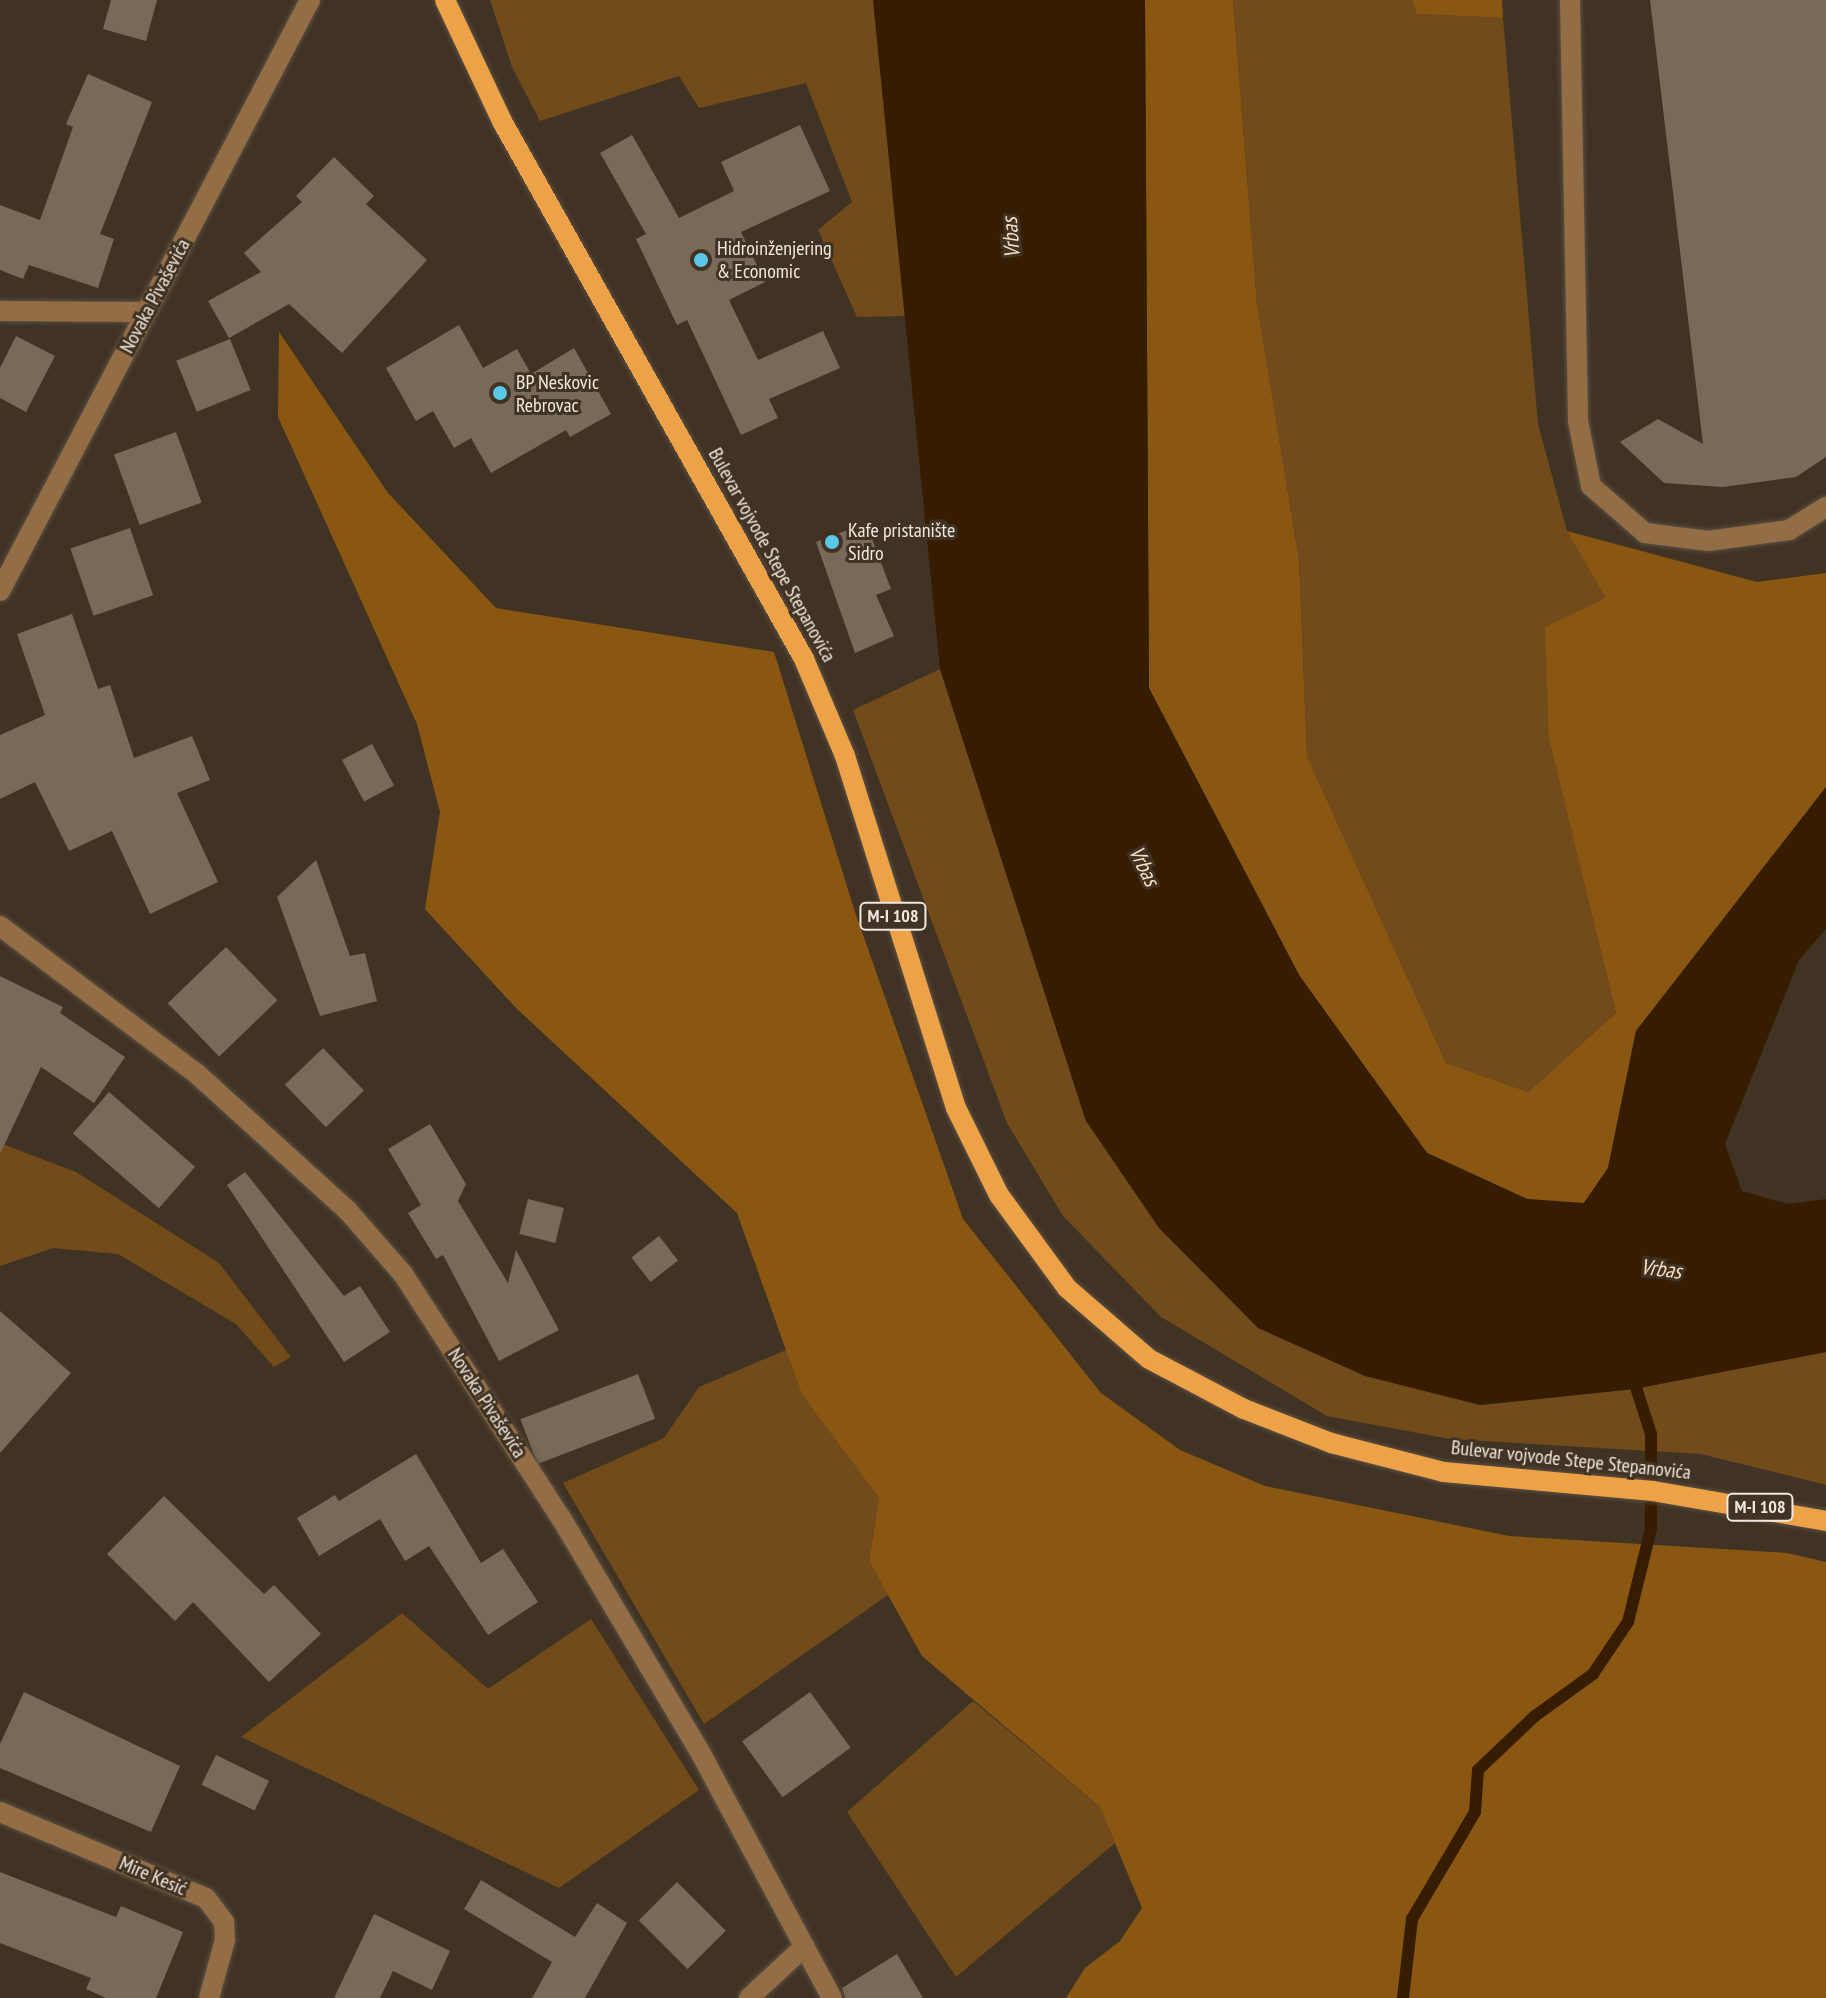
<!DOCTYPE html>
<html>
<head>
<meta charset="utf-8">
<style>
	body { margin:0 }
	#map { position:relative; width:1826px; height:1998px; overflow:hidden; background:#403324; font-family:"PT Sans Narrow",sans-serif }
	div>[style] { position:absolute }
	.green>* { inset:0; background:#724b1b }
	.forest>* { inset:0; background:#8a5713 }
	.water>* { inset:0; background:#371d00 }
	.stream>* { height:12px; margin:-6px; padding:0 6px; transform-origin:6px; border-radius:6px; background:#371d00 }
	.building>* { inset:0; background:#786959; transform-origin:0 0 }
	.roads { filter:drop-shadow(0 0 2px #5c5042) drop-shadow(0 0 2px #5c5042) }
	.minor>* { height:20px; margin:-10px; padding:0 10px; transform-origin:10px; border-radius:10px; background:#926d45 }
	.major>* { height:20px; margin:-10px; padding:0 10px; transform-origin:10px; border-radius:10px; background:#eea247 }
	.dots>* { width:22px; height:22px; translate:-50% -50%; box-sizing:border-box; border:4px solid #403324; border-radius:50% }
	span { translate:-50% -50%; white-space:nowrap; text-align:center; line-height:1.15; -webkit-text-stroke:6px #403324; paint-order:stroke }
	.shield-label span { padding:2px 6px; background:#403324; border:2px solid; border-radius:6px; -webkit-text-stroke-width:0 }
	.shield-label { font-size:18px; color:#f1e8df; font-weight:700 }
	.poi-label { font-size:20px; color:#f1e8df }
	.left { translate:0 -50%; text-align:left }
	.street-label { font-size:20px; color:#f1e8df }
	.water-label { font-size:22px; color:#fcdebf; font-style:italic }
</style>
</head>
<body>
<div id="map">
	<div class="green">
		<i style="clip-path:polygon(490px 0,873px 0,905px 316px,857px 317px,818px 230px,852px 202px,806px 83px,699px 108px,679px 76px,540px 121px,512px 67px)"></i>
		<i style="clip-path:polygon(1233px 0,1412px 0,1418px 14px,1503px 18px,1538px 424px,1567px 531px,1607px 598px,1549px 740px,1616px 1013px,1528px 1092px,1446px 1063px,1307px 756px,1299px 560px,1257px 304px)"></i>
		<i style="clip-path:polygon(940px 669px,1086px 1121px,1480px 1405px,1634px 1389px,1826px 1352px,1826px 1485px,1701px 1454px,1450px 1439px,1327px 1416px,1161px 1317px,1063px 1216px,1007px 1123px,853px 710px)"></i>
		<i style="clip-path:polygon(0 1143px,76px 1172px,219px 1263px,291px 1357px,274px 1367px,236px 1324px,118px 1254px,53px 1248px,0 1266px)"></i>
		<i style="clip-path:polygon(786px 1350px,802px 1395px,879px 1498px,869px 1561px,888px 1595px,704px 1724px,563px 1483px,664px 1438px,699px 1387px)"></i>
		<i style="clip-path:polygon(402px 1613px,488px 1689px,591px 1619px,699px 1790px,559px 1888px,241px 1737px)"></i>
		<i style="clip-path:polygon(973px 1701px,1100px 1807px,1115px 1843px,956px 1977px,847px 1812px)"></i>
	</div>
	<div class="forest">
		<i style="clip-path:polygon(1145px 0,1233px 0,1257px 304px,1299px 560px,1307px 756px,1446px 1063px,1528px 1092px,1616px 1013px,1549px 740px,1545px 627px,1606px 598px,1567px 531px,1757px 582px,1826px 573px,1826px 787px,1636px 1031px,1608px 1168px,1583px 1204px,1527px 1199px,1427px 1153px,1299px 975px,1149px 688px)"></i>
		<i style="clip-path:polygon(1412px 0,1502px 0,1503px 18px,1417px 14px)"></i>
		<i style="clip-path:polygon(279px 332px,388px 493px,496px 608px,774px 652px,855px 912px,963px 1219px,1101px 1393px,1180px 1450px,1265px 1486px,1509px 1536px,1787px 1553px,1826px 1562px,1826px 1998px,1066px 1998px,1085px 1968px,1120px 1941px,1142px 1908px,1100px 1807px,922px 1656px,869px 1561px,879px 1498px,802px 1395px,737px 1213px,516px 1008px,425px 909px,440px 812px,417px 724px,278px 417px)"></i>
	</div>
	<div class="water">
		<i style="clip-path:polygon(873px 0,1145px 0,1149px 688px,1299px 975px,1427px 1153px,1527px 1199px,1584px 1203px,1608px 1168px,1636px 1031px,1826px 787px,1826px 929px,1799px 960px,1725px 1144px,1742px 1191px,1788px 1204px,1826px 1199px,1826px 1352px,1634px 1389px,1480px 1405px,1365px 1376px,1258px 1328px,1159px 1228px,1086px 1121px,940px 669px)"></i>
	</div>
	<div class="stream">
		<i style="left:1403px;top:1998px;width:80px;rotate:-83.5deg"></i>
		<i style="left:1412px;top:1919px;width:124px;rotate:-59.5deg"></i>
		<i style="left:1475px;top:1812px;width:42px;rotate:-85.9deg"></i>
		<i style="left:1478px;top:1770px;width:79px;rotate:-43.5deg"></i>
		<i style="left:1535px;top:1716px;width:72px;rotate:-35.9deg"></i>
		<i style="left:1593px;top:1674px;width:63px;rotate:-56.1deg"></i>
		<i style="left:1628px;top:1622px;width:96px;rotate:-76.1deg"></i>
		<i style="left:1651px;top:1529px;width:95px;rotate:-90deg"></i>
		<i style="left:1651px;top:1434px;width:62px;rotate:-107.9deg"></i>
	</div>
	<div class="building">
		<i style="clip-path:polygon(111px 0,157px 0,146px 41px,103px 29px)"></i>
		<i style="clip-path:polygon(1650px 0,1826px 0,1826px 457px,1796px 477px,1723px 487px,1664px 483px,1620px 442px,1658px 419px,1703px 444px)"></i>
		<i style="clip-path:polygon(88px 74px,152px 102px,100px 234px,114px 239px,98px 288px,29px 265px,23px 279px,0 270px,0 205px,40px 220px,73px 127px,66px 124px)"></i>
		<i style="clip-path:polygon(800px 125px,830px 191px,741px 232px,765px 282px,729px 300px,758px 360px,823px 331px,840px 368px,769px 399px,778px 418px,741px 435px,687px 320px,677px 325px,636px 239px,646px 234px,600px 153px,632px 135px,679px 218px,734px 191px,721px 162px)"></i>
		<i style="clip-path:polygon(334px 157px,374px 196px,366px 204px,427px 260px,342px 353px,289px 304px,229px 338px,208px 301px,261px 272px,244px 253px,302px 202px,296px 196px)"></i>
		<i style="clip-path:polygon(459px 325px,483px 368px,517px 349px,531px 374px,574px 348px,611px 414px,570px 437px,566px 430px,491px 473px,471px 438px,454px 448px,433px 411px,416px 421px,386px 368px)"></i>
		<i style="clip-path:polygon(16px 336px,55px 356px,26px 412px,0 398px,0 368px)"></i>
		<i style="left:230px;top:339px;width:55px;height:58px;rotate:68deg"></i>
		<i style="left:176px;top:432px;width:75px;height:66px;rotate:70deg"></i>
		<i style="clip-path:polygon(866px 523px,891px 589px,876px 595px,894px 636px,855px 653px,816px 542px)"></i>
		<i style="left:130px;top:528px;width:71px;height:63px;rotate:71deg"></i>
		<i style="clip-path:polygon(72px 614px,98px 689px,110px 685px,134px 758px,192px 736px,210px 780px,177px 793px,218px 882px,150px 914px,112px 831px,69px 851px,35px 782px,0 799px,0 735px,45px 715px,17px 634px)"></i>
		<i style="left:372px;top:744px;width:47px;height:34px;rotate:62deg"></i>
		<i style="clip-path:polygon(316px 860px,350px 956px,365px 953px,377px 1001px,320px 1016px,277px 897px)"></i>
		<i style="left:226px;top:947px;width:74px;height:81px;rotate:46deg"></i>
		<i style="clip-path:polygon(0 976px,63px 1007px,60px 1013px,125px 1057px,94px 1103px,41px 1067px,0 1154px)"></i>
		<i style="left:323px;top:1048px;width:59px;height:53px;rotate:46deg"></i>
		<i style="left:109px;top:1092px;width:114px;height:55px;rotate:41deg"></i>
		<i style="clip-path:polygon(430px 1124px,466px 1184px,458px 1201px,508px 1283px,516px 1250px,559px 1330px,499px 1361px,443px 1255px,436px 1259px,408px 1213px,421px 1205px,388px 1149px)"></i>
		<i style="clip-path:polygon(245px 1172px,344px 1296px,360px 1286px,390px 1332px,344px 1362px,227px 1185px)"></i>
		<i style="left:528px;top:1199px;width:37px;height:36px;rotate:14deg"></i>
		<i style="left:659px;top:1236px;width:31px;height:35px;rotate:52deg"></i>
		<i style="clip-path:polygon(0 1311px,71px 1373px,0 1453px)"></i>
		<i style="left:638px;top:1374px;width:48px;height:126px;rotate:69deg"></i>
		<i style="clip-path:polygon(416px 1454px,481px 1563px,503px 1549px,538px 1602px,488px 1635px,429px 1546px,405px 1561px,380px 1519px,319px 1556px,297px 1518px,335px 1495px,339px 1501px)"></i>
		<i style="clip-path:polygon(164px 1496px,264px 1594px,274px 1585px,321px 1634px,269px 1682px,193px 1602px,175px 1621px,107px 1554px)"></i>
		<i style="clip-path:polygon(24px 1692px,180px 1766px,151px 1832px,0 1768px,0 1744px)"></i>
		<i style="left:810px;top:1692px;width:69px;height:84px;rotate:54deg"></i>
		<i style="left:216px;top:1755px;width:59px;height:33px;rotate:26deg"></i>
		<i style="clip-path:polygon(0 1872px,116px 1917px,121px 1906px,183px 1932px,156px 1998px,106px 1998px,86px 1989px,91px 1978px,0 1943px)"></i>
		<i style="clip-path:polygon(481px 1880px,575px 1937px,597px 1903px,627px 1923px,585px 1998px,532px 1998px,552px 1962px,464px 1909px)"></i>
		<i style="left:677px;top:1882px;width:69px;height:54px;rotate:45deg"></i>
		<i style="clip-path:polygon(374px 1914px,450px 1951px,432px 1990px,393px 1971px,380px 1998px,334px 1998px)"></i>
		<i style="clip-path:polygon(897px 1954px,923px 1998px,845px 1998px,842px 1988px)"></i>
	</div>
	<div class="roads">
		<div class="minor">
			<i style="left:1570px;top:0;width:421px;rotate:88.9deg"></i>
			<i style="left:1578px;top:421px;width:66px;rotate:78.7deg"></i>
			<i style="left:1591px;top:486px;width:72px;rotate:41deg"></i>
			<i style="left:1645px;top:533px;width:64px;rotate:7.2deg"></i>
			<i style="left:1708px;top:541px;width:82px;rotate:-7.7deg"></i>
			<i style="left:1789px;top:530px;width:44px;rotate:-31.9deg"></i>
			<i style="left:0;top:311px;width:145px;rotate:0.4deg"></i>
			<i style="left:0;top:591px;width:667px;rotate:-62.32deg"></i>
			<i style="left:0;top:926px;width:246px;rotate:36.9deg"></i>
			<i style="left:197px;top:1074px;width:204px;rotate:42.2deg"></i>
			<i style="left:348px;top:1211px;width:84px;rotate:48.9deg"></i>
			<i style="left:403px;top:1274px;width:291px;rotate:57.1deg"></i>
			<i style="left:561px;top:1518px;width:272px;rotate:59.3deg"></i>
			<i style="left:700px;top:1752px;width:279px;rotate:61.8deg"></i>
			<i style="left:0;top:1812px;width:223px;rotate:22.7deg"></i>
			<i style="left:206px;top:1898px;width:30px;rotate:53deg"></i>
			<i style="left:224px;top:1922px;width:18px;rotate:87deg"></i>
			<i style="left:225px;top:1940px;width:60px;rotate:105.4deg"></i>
			<i style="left:749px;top:1998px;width:76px;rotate:-42.9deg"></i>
		</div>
		<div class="major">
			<i style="left:445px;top:0;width:136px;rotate:64.8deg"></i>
			<i style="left:503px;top:123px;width:615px;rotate:60.68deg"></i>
			<i style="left:804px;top:659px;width:105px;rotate:67.1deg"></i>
			<i style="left:845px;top:756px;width:369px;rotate:72.5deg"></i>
			<i style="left:956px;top:1108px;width:97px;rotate:63.7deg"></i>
			<i style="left:999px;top:1195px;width:115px;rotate:53.8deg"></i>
			<i style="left:1067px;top:1288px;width:108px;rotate:40.9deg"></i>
			<i style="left:1149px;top:1359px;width:107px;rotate:27.8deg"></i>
			<i style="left:1244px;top:1409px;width:93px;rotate:21.3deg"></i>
			<i style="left:1331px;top:1443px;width:117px;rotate:14.4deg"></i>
			<i style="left:1444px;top:1472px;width:210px;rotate:5.2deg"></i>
			<i style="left:1653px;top:1491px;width:176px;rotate:9.8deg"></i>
		</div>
	</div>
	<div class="dots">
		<i style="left:701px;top:260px;background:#5ac8e5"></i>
		<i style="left:500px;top:393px;background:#5ac8e5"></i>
		<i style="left:832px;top:542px;background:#5ac8e5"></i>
	</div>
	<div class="shield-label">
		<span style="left:893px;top:916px">M-I 108</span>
		<span style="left:1760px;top:1507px">M-I 108</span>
	</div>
	<div class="poi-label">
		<span class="left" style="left:717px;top:260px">Hidroinženjering<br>&amp; Economic</span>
		<span class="left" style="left:516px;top:394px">BP Neskovic<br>Rebrovac</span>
		<span class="left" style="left:848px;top:542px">Kafe pristanište<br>Sidro</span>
	</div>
	<div class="street-label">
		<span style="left:155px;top:296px;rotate:-62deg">Novaka Pivaševića</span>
		<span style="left:772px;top:555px;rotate:61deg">Bulevar vojvode Stepe Stepanovića</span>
		<span style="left:487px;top:1403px;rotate:57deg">Novaka Pivaševića</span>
		<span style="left:1571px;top:1460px;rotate:6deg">Bulevar vojvode Stepe Stepanovića</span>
		<span style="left:153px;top:1876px;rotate:23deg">Mire Kesić</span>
	</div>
	<div class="water-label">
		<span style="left:1011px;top:238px;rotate:-95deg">Vrbas</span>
		<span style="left:1144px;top:866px;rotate:64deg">Vrbas</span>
		<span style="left:1661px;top:1269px;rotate:7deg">Vrbas</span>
	</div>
</div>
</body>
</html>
